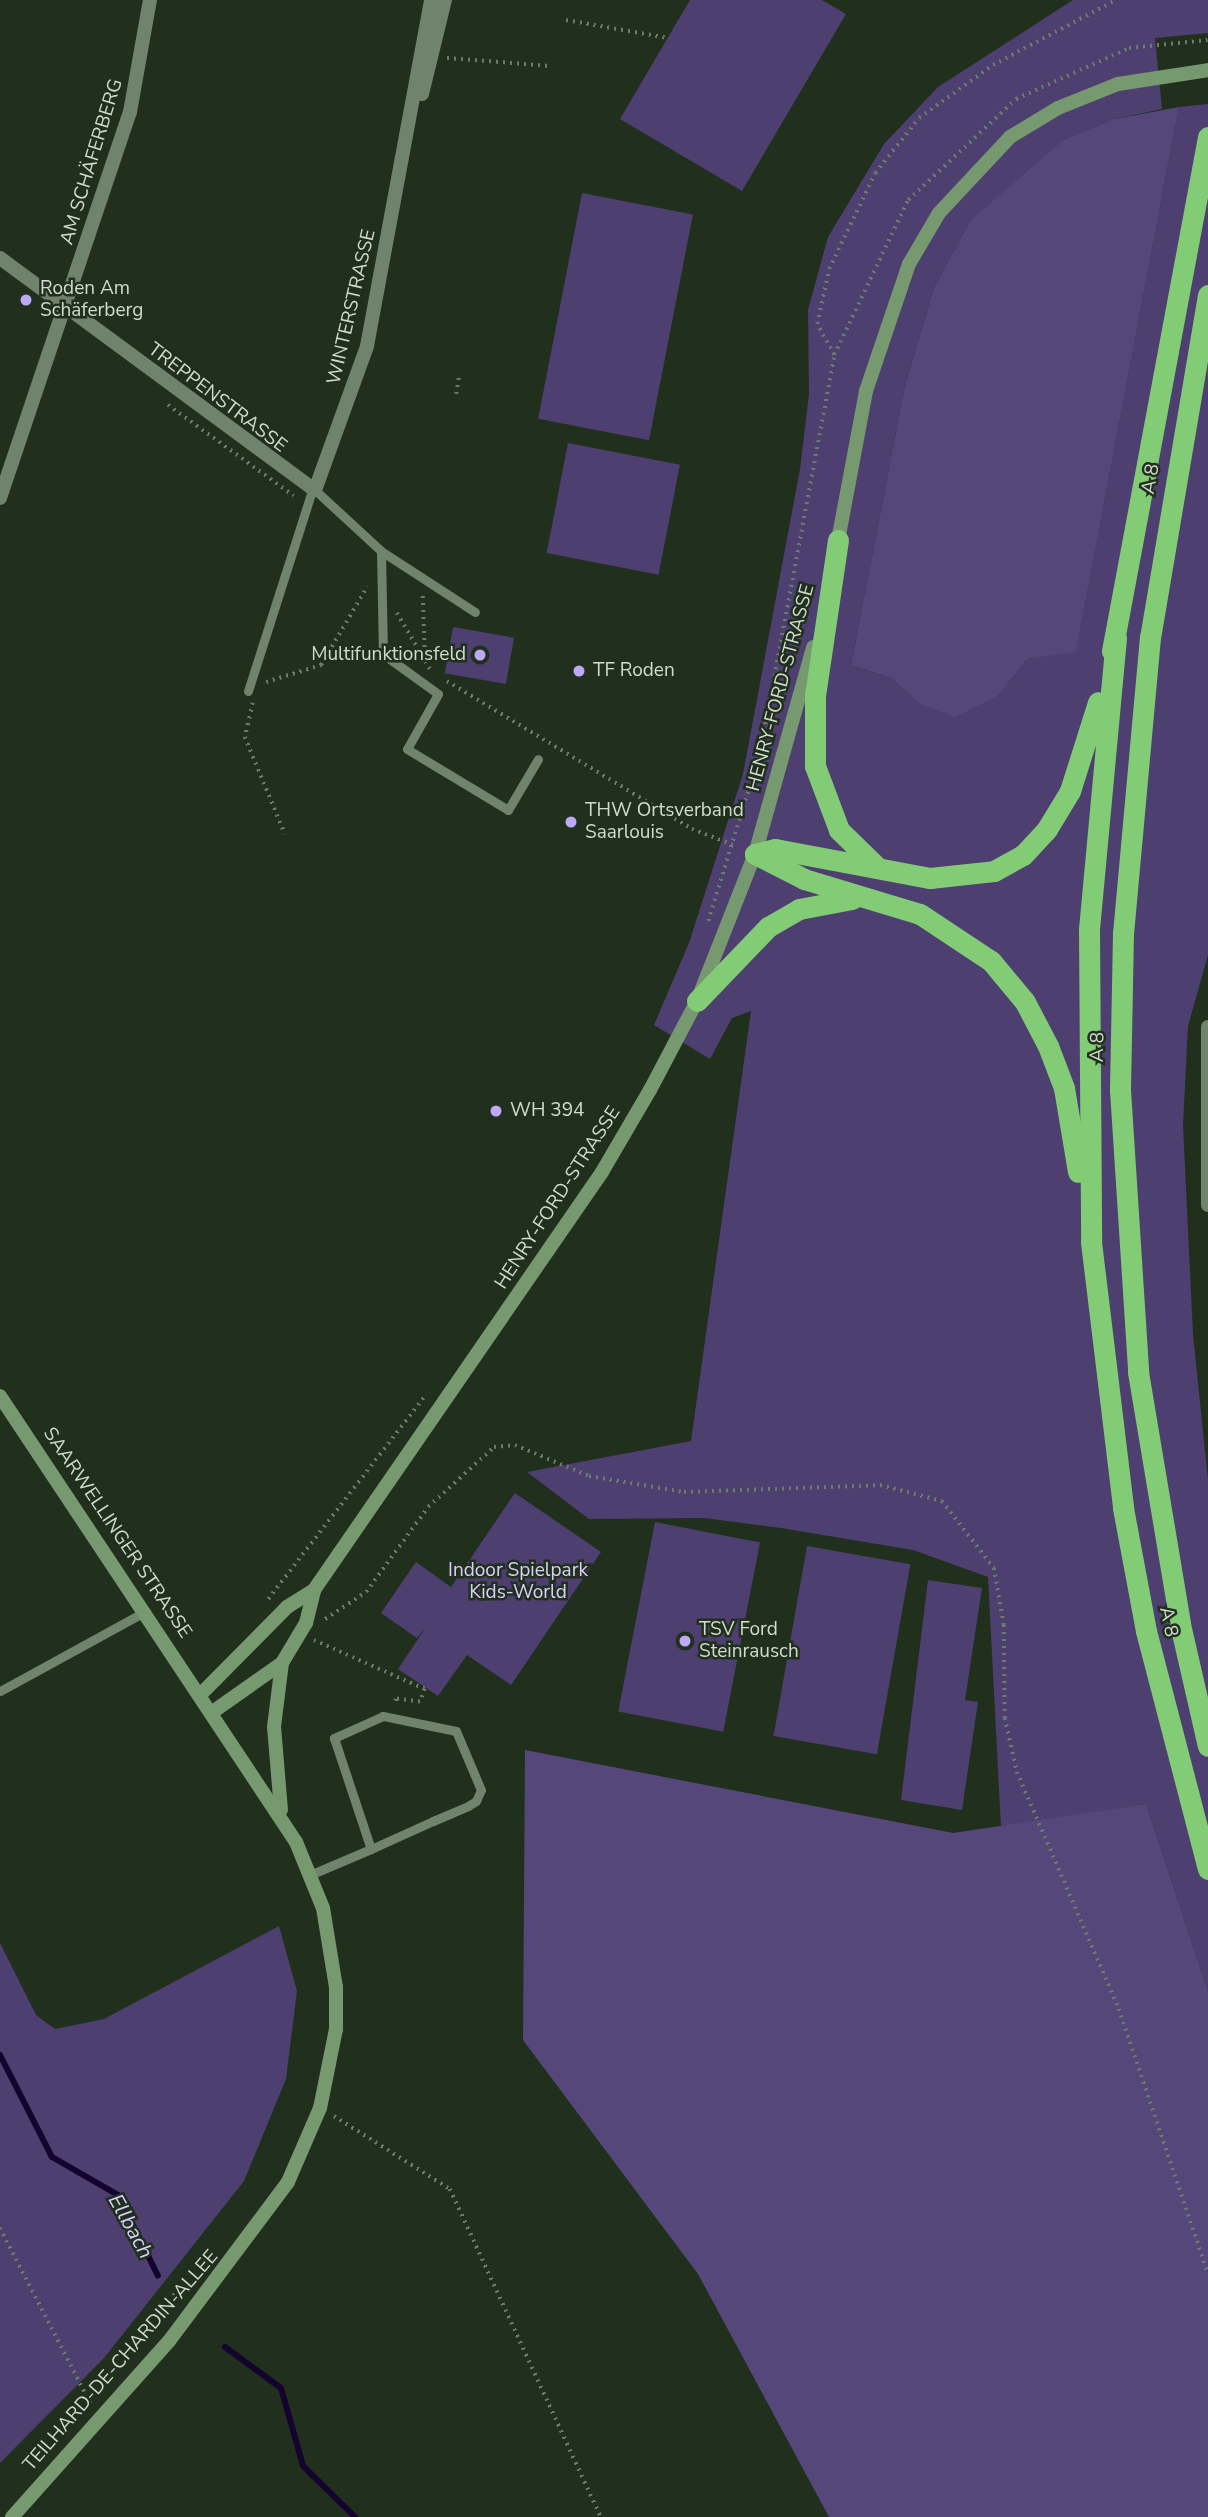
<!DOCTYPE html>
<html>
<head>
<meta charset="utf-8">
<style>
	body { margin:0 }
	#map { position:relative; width:1208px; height:2517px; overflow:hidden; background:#20301d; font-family:"Nunito Sans",sans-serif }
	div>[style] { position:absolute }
	.green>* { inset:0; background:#4d3f6f; transform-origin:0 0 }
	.forest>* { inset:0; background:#56477a }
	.stream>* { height:6px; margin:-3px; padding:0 3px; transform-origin:3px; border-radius:3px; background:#15032f }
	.path>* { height:3.5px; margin-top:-1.75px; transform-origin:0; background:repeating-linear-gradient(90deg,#6d7b6b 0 2px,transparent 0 7px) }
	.lane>* { height:9px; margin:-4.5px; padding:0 4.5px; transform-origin:4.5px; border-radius:4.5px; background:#70836c }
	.street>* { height:14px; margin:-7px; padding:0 7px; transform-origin:7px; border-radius:7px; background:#70836c }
	.secondary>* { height:14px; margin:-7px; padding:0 7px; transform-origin:7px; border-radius:7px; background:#76996f }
	.highway>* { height:21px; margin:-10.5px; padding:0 10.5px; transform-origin:10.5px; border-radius:10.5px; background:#83cc76 }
	.dots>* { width:19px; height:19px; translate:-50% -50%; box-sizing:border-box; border:4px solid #20301d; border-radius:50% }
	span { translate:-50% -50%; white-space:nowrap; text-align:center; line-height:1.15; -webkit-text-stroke:5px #20301d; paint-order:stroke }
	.street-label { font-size:19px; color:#d1dbcf }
	.poi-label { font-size:19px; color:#d1dbcf }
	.left { translate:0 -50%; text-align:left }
	.right { translate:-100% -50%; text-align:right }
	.park-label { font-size:19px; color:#daceff }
	.water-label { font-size:21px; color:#d9ceff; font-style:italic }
</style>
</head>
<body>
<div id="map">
	<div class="green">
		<i style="clip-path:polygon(690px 0,822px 0,846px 14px,742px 191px,620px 119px)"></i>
		<i style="clip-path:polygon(1073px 0,1208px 0,1208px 33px,1155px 38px,1162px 109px,1115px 119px,970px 221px,934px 287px,905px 385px,851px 665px,891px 678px,920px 704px,998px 696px,1027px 659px,1076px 651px,1179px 107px,1208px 104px,1208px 955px,1188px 1026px,1183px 1125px,1193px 1334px,1208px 1480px,1208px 1991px,1146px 1804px,1001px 1827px,988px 1577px,913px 1550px,781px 1528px,704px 1518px,589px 1519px,527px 1472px,691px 1441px,751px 1011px,732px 1018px,710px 1059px,654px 1025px,689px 943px,743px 774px,800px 469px,809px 394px,808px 310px,828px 237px,884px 144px,938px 87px)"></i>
		<i style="left:582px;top:193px;width:113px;height:230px;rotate:11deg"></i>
		<i style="left:568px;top:443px;width:114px;height:112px;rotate:11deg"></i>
		<i style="left:453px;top:627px;width:62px;height:47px;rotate:10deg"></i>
		<i style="clip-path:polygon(515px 1493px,601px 1552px,511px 1685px,467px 1655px,438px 1696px,398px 1669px,426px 1627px,417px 1638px,381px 1613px,416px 1562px,451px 1587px)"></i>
		<i style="left:655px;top:1522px;width:107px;height:193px;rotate:11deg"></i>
		<i style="left:807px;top:1546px;width:105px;height:193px;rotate:10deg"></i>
		<i style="clip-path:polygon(928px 1580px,982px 1588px,965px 1700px,978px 1702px,962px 1810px,901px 1800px)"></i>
		<i style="clip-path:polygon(279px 1926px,297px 1991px,286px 2079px,244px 2181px,104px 2358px,0 2463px,0 1943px,36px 2015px,55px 2029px,104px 2019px)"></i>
	</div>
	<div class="forest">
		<i style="clip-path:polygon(1179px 107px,1076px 652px,1027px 659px,998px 696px,955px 717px,920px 704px,891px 678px,851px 665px,905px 385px,934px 287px,970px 221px,1062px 141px,1115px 119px)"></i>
		<i style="clip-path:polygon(525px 1750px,953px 1833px,1146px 1804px,1208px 1991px,1208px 2517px,829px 2517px,698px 2274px,523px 2040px)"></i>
	</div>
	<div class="stream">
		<i style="left:0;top:2055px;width:114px;rotate:63deg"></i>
		<i style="left:52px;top:2157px;width:76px;rotate:29.9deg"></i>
		<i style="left:118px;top:2195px;width:90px;rotate:63.7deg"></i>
		<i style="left:225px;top:2347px;width:69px;rotate:36.2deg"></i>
		<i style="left:281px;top:2388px;width:81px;rotate:74.2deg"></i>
		<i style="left:303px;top:2466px;width:73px;rotate:44.4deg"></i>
	</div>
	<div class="path">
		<i style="left:566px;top:20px;width:104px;rotate:10deg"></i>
		<i style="left:447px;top:58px;width:103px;rotate:4.4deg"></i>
		<i style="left:834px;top:355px;width:35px;rotate:-119deg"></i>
		<i style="left:817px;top:324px;width:56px;rotate:-77.7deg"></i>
		<i style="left:829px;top:269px;width:106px;rotate:-64.4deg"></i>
		<i style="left:875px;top:173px;width:70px;rotate:-51.3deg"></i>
		<i style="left:919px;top:118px;width:91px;rotate:-35.6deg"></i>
		<i style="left:993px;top:65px;width:139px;rotate:-27.9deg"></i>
		<i style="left:456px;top:394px;width:18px;rotate:-81deg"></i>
		<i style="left:168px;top:405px;width:155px;rotate:35.8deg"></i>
		<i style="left:423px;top:596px;width:56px;rotate:88deg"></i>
		<i style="left:397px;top:613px;width:65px;rotate:59.5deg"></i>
		<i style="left:447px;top:681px;width:286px;rotate:31.1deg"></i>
		<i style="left:692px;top:829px;width:45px;rotate:20.9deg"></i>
		<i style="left:266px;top:682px;width:58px;rotate:-17.2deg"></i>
		<i style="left:321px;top:665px;width:91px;rotate:-59.5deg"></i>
		<i style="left:253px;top:703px;width:35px;rotate:103deg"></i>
		<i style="left:245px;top:737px;width:105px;rotate:67.6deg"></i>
		<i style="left:708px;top:921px;width:177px;rotate:-72.9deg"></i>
		<i style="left:760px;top:752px;width:404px;rotate:-79.4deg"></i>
		<i style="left:834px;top:355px;width:172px;rotate:-64.5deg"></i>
		<i style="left:908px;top:200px;width:148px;rotate:-43.1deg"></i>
		<i style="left:1016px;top:99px;width:124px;rotate:-24.3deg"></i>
		<i style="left:1129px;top:48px;width:79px;rotate:-5.8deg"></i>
		<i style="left:268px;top:1599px;width:255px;rotate:-52.3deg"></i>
		<i style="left:325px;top:1619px;width:49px;rotate:-33.4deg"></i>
		<i style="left:366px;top:1592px;width:105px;rotate:-53.9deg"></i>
		<i style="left:428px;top:1507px;width:89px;rotate:-42.3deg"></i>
		<i style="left:494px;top:1447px;width:21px;rotate:-5deg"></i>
		<i style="left:515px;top:1445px;width:80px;rotate:22.7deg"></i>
		<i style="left:589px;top:1476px;width:96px;rotate:9.6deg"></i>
		<i style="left:684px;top:1492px;width:196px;rotate:-2deg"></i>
		<i style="left:880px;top:1485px;width:64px;rotate:14.5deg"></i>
		<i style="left:942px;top:1501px;width:85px;rotate:52.2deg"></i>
		<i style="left:994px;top:1568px;width:58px;rotate:80deg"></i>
		<i style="left:1004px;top:1625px;width:93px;rotate:89.4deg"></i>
		<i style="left:1005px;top:1718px;width:55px;rotate:77.5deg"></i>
		<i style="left:1017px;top:1772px;width:258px;rotate:66.7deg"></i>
		<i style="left:1119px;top:2009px;width:280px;rotate:71.4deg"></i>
		<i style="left:314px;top:1640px;width:121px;rotate:23.8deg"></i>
		<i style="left:425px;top:1689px;width:14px;rotate:111deg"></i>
		<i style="left:420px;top:1702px;width:24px;rotate:-173deg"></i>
		<i style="left:396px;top:1699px;width:5px;rotate:101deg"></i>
		<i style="left:334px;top:2116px;width:137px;rotate:32.2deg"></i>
		<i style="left:450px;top:2189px;width:361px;rotate:65.3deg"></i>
		<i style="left:0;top:2228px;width:200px;rotate:62.7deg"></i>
		<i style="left:164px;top:2306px;width:28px;rotate:-49deg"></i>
	</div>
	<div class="lane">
		<i style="left:315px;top:490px;width:90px;rotate:42.7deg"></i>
		<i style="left:381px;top:551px;width:112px;rotate:33deg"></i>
		<i style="left:381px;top:551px;width:103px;rotate:88.9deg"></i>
		<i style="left:383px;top:654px;width:68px;rotate:36deg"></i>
		<i style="left:438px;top:694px;width:63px;rotate:119.4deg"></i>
		<i style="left:407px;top:749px;width:118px;rotate:31.1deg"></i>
		<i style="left:508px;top:810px;width:59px;rotate:-59.5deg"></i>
		<i style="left:248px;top:691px;width:211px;rotate:-72.3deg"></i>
		<i style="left:0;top:1691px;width:166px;rotate:-28.7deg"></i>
		<i style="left:312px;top:1874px;width:64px;rotate:-23deg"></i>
		<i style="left:371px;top:1849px;width:68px;rotate:-24.3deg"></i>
		<i style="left:433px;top:1821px;width:38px;rotate:-23deg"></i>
		<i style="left:468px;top:1806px;width:9px;rotate:-32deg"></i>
		<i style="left:476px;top:1801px;width:12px;rotate:-66deg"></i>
		<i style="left:481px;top:1790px;width:64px;rotate:-113deg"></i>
		<i style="left:456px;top:1731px;width:75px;rotate:-168.4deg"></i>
		<i style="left:383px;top:1716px;width:54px;rotate:155.8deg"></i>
		<i style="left:334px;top:1738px;width:117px;rotate:71.6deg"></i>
	</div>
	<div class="street">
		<i style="left:422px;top:94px;width:97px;rotate:-76.3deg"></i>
		<i style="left:0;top:258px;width:391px;rotate:36.4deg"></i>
		<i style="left:315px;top:490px;width:153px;rotate:-70.1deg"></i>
		<i style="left:367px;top:346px;width:352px;rotate:-79.5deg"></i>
		<i style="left:0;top:498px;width:407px;rotate:-71.4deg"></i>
		<i style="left:130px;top:112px;width:114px;rotate:-79.9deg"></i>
		<i style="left:1208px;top:1027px;width:178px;rotate:90deg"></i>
	</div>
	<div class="secondary">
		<i style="left:837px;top:546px;width:158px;rotate:-79.4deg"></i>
		<i style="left:866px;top:391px;width:134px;rotate:-71.3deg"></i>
		<i style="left:909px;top:264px;width:59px;rotate:-59.5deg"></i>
		<i style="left:939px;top:213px;width:104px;rotate:-46.9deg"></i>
		<i style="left:1010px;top:137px;width:56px;rotate:-31.1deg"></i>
		<i style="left:1058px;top:108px;width:65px;rotate:-21.8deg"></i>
		<i style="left:1118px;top:84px;width:91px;rotate:-8.8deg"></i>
		<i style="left:0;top:1396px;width:535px;rotate:56.43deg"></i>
		<i style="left:296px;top:1842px;width:71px;rotate:67.8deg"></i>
		<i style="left:323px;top:1908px;width:80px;rotate:80.7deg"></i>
		<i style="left:336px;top:1987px;width:42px;rotate:90deg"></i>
		<i style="left:336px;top:2029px;width:81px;rotate:101.4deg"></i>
		<i style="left:320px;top:2108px;width:81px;rotate:113.4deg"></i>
		<i style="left:288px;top:2182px;width:199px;rotate:126.8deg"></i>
		<i style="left:169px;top:2341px;width:236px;rotate:131.7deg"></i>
		<i style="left:202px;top:1693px;width:121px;rotate:-45.3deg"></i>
		<i style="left:287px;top:1607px;width:32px;rotate:-32deg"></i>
		<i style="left:214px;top:1711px;width:83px;rotate:-35.2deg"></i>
		<i style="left:282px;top:1663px;width:47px;rotate:-59deg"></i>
		<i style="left:306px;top:1623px;width:34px;rotate:-76deg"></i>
		<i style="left:314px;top:1590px;width:508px;rotate:-55.43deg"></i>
		<i style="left:602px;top:1172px;width:95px;rotate:-59.7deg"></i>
		<i style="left:650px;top:1090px;width:101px;rotate:-62.2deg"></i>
		<i style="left:697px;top:1001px;width:158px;rotate:-68.5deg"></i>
		<i style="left:755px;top:854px;width:215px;rotate:-74.3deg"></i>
		<i style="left:281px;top:1810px;width:83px;rotate:-94.8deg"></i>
		<i style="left:274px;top:1727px;width:64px;rotate:-82.9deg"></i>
	</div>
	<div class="highway">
		<i style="left:1208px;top:295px;width:347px;rotate:99.6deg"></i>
		<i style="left:1150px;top:637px;width:297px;rotate:95.2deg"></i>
		<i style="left:1123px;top:933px;width:157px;rotate:91.1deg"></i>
		<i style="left:1120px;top:1090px;width:283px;rotate:86.3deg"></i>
		<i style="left:1138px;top:1372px;width:255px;rotate:80.5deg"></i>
		<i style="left:1180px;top:1624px;width:125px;rotate:77.1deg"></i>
		<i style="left:838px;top:540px;width:157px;rotate:98.4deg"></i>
		<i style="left:815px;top:695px;width:71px;rotate:90deg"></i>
		<i style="left:815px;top:766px;width:68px;rotate:69.4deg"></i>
		<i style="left:839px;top:830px;width:53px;rotate:44.2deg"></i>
		<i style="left:1116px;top:638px;width:293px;rotate:95.3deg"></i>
		<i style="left:1089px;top:930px;width:312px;rotate:89.6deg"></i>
		<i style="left:1091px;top:1242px;width:268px;rotate:83.1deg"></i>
		<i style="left:1123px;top:1508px;width:125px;rotate:79.4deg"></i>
		<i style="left:1146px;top:1631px;width:246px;rotate:75.4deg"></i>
		<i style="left:1112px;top:651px;width:523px;rotate:-79.42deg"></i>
		<i style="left:755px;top:854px;width:21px;rotate:-14deg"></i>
		<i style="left:775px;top:849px;width:158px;rotate:10.6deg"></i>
		<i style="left:930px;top:878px;width:64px;rotate:-6.2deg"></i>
		<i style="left:994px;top:871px;width:33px;rotate:-29deg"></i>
		<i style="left:1023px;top:855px;width:35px;rotate:-47deg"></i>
		<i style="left:1047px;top:829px;width:44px;rotate:-58.8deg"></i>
		<i style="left:1070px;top:791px;width:93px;rotate:-72.5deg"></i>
		<i style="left:755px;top:854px;width:55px;rotate:27deg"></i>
		<i style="left:804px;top:879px;width:121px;rotate:16.8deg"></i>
		<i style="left:920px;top:914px;width:85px;rotate:33.5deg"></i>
		<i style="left:991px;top:961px;width:53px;rotate:50.3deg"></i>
		<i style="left:1025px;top:1002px;width:50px;rotate:62.4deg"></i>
		<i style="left:1048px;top:1046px;width:45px;rotate:69.1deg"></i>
		<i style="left:1064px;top:1088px;width:85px;rotate:80.5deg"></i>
		<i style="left:697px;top:1001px;width:103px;rotate:-46.2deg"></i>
		<i style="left:768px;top:927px;width:36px;rotate:-30deg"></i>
		<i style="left:799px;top:909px;width:54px;rotate:-10.7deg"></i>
	</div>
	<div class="dots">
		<i style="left:26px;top:300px;background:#bda9f5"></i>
		<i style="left:480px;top:655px;background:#bda9f5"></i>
		<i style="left:579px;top:671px;background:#bda9f5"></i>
		<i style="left:571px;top:822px;background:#bda9f5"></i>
		<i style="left:496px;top:1111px;background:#bda9f5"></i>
		<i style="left:685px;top:1641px;background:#bda9f5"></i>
	</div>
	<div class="street-label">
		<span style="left:92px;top:162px;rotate:-73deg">AM SCHÄFERBERG</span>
		<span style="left:352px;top:307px;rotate:-77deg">WINTERSTRASSE</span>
		<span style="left:217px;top:398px;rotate:37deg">TREPPENSTRASSE</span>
		<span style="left:1151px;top:479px;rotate:-80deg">A 8</span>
		<span style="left:781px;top:688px;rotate:-75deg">HENRY-FORD-STRASSE</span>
		<span style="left:1098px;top:1047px;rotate:-89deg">A 8</span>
		<span style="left:558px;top:1198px;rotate:-57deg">HENRY-FORD-STRASSE</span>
		<span style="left:117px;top:1533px;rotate:56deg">SAARWELLINGER STRASSE</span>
		<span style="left:1168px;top:1622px;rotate:78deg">A 8</span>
		<span style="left:121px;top:2361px;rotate:-49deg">TEILHARD-DE-CHARDIN-ALLEE</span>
	</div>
	<div class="poi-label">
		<span class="left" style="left:40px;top:300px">Roden Am<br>Schäferberg</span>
		<span class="right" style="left:466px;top:655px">Multifunktionsfeld</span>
		<span class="left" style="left:593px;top:671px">TF Roden</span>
		<span class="left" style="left:585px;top:822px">THW Ortsverband<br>Saarlouis</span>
		<span class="left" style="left:510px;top:1111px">WH 394</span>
		<span class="left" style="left:699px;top:1641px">TSV Ford<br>Steinrausch</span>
	</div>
	<div class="park-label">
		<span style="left:518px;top:1582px">Indoor Spielpark<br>Kids-World</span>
	</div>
	<div class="water-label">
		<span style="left:131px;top:2226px;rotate:61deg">Ellbach</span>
	</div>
</div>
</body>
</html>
